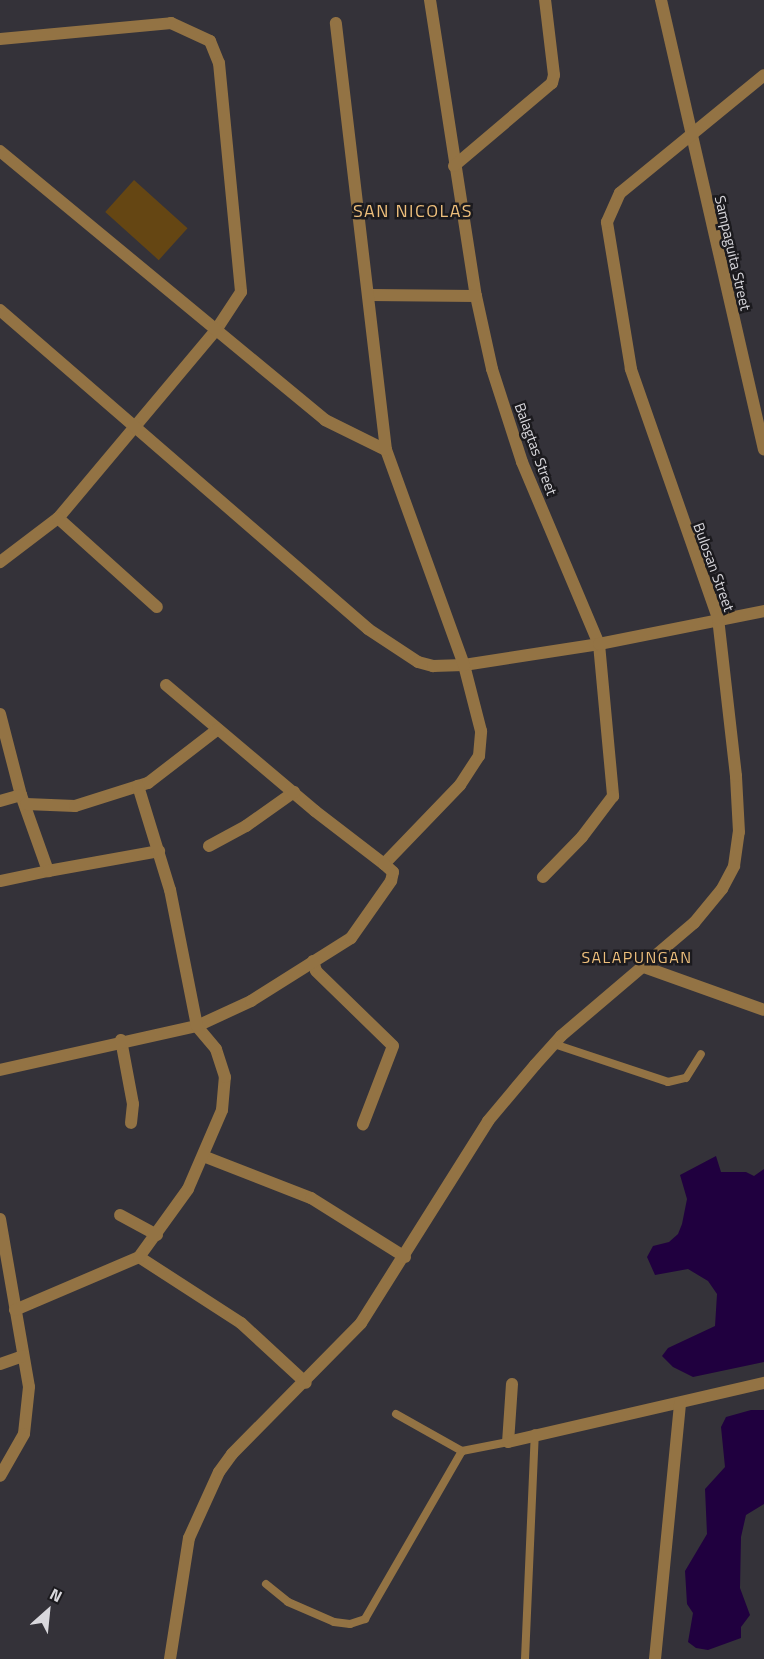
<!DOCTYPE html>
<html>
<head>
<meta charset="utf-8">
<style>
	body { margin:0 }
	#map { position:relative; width:764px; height:1659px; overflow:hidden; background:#343239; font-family:"Titillium Web",sans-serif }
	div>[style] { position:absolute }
	.green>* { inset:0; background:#654613; transform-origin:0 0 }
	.water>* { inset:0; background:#20003f }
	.lane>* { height:8px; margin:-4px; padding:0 4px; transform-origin:4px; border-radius:4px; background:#937344 }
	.street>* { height:12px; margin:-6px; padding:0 6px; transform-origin:6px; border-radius:6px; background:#937344 }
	span { translate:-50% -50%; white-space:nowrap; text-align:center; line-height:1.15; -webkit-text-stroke:5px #1b1a1e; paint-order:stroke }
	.street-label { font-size:15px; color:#d8d7dc }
	.neighbourhood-label { font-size:16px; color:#eebf7c; letter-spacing:1.5px }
	.quarter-label { font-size:18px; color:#eebf7c; letter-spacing:1.5px }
	.north { position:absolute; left:18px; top:1581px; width:60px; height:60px; -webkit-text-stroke:4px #1b1a1e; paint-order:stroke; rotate:27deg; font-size:16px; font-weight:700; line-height:24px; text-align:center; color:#d8d7dc }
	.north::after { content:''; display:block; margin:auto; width:21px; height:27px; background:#d8d7dc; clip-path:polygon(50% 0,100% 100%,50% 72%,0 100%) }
</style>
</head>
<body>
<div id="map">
	<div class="green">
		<i style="left:134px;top:180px;width:72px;height:43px;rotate:42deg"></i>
	</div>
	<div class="water">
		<i style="clip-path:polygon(716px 1156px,721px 1172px,746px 1172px,754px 1176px,764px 1169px,764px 1362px,693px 1377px,673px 1367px,662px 1356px,668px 1348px,715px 1326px,717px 1294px,708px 1281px,688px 1269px,655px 1275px,647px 1257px,653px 1246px,669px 1242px,678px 1234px,682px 1224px,687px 1199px,680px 1175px)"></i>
		<i style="clip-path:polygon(751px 1410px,764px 1410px,764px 1504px,746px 1515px,741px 1537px,740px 1588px,750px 1615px,741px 1627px,741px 1638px,708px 1650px,696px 1648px,688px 1642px,693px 1613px,687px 1604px,685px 1571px,707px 1534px,705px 1489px,725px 1467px,721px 1427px,726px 1417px)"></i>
	</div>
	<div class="lane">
		<i style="left:554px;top:1044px;width:120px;rotate:18.4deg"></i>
		<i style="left:668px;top:1082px;width:18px;rotate:-13deg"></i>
		<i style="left:686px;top:1078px;width:28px;rotate:-58deg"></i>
		<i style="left:396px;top:1414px;width:76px;rotate:29.3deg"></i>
		<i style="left:266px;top:1584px;width:28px;rotate:39deg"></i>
		<i style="left:288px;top:1602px;width:50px;rotate:23.5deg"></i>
		<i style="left:334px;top:1622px;width:16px;rotate:7deg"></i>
		<i style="left:350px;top:1624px;width:16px;rotate:-18deg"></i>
		<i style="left:365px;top:1619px;width:194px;rotate:-60deg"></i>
		<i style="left:462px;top:1451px;width:47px;rotate:-11.1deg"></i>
		<i style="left:525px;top:1659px;width:226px;rotate:-87.5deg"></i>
	</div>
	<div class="street">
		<i style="left:430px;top:0;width:300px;rotate:81.2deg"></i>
		<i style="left:476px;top:296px;width:75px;rotate:77.6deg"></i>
		<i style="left:492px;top:369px;width:98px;rotate:72.1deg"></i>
		<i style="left:522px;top:462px;width:198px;rotate:67.1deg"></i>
		<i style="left:599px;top:644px;width:153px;rotate:84.7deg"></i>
		<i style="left:613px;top:796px;width:51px;rotate:127.1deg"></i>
		<i style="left:582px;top:837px;width:56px;rotate:134.3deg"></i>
		<i style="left:661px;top:0;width:461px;rotate:77.1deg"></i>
		<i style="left:0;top:39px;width:172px;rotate:-5.3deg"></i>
		<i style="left:171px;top:23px;width:43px;rotate:24.8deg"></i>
		<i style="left:210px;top:41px;width:24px;rotate:68deg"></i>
		<i style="left:219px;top:63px;width:230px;rotate:84.5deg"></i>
		<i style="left:241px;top:292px;width:45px;rotate:123.3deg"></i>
		<i style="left:216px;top:330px;width:246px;rotate:130deg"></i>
		<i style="left:58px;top:518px;width:73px;rotate:142.8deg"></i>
		<i style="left:0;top:151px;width:422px;rotate:39.6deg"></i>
		<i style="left:325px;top:420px;width:68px;rotate:26.2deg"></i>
		<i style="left:454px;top:166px;width:128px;rotate:-40.3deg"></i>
		<i style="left:552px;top:83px;width:8px;rotate:-76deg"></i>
		<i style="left:554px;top:75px;width:76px;rotate:-96.8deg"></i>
		<i style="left:370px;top:295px;width:106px;rotate:0.5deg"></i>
		<i style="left:0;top:310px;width:487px;rotate:40.9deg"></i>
		<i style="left:368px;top:629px;width:60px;rotate:33.4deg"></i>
		<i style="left:418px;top:662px;width:16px;rotate:15deg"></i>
		<i style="left:433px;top:666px;width:31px;rotate:-2deg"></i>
		<i style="left:464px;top:665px;width:137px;rotate:-8.8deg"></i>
		<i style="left:599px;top:644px;width:168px;rotate:-11.3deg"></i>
		<i style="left:58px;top:518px;width:133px;rotate:42deg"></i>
		<i style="left:166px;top:685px;width:195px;rotate:40.2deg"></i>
		<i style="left:315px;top:811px;width:87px;rotate:37.5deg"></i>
		<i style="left:384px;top:864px;width:110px;rotate:-46.1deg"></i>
		<i style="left:460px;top:785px;width:35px;rotate:-57deg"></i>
		<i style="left:479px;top:756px;width:25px;rotate:-85deg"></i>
		<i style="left:481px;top:731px;width:68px;rotate:-104.4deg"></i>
		<i style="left:464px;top:665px;width:229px;rotate:-109.9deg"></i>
		<i style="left:386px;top:450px;width:430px;rotate:-96.7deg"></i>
		<i style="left:0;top:714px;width:84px;rotate:75.5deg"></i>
		<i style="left:21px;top:795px;width:81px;rotate:70.4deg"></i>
		<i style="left:48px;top:871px;width:49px;rotate:168.2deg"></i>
		<i style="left:0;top:801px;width:22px;rotate:-16deg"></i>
		<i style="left:26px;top:804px;width:49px;rotate:2.3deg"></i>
		<i style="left:75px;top:806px;width:77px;rotate:-17.5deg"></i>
		<i style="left:148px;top:783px;width:88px;rotate:-37.6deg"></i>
		<i style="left:209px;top:846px;width:42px;rotate:-28.4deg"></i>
		<i style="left:246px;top:826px;width:59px;rotate:-35.3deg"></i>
		<i style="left:48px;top:871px;width:113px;rotate:-10.2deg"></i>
		<i style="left:313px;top:961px;width:10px;rotate:73deg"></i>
		<i style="left:316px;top:971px;width:107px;rotate:44.2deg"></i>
		<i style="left:393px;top:1046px;width:84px;rotate:111deg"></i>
		<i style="left:644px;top:967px;width:127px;rotate:19.7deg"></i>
		<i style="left:121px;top:1040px;width:65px;rotate:79.4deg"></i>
		<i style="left:133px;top:1104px;width:19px;rotate:96deg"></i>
		<i style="left:0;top:1070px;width:202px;rotate:-12.6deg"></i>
		<i style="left:197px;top:1026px;width:60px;rotate:-24.8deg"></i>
		<i style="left:251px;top:1001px;width:118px;rotate:-32.2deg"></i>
		<i style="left:351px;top:938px;width:70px;rotate:-54.9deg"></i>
		<i style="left:391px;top:881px;width:9px;rotate:-77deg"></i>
		<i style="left:393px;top:872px;width:12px;rotate:-138deg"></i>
		<i style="left:203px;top:1156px;width:116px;rotate:21.3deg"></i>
		<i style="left:311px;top:1198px;width:111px;rotate:32.1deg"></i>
		<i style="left:120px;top:1215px;width:42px;rotate:28.4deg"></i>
		<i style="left:0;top:1219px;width:170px;rotate:80.2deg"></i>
		<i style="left:29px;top:1387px;width:47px;rotate:96.1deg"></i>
		<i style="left:24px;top:1434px;width:48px;rotate:119.7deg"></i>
		<i style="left:139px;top:1257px;width:121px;rotate:32.9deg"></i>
		<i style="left:241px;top:1323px;width:88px;rotate:42.7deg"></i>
		<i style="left:15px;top:1310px;width:135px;rotate:-23.1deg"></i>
		<i style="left:139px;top:1257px;width:84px;rotate:-54.2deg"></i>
		<i style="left:188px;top:1189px;width:86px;rotate:-66.7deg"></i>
		<i style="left:222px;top:1110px;width:33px;rotate:-85deg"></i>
		<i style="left:225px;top:1077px;width:29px;rotate:-108deg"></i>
		<i style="left:216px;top:1049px;width:30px;rotate:-130deg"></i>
		<i style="left:197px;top:1026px;width:139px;rotate:-101.2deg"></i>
		<i style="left:170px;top:890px;width:109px;rotate:-107.1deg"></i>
		<i style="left:0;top:1364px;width:24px;rotate:-19deg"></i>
		<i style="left:512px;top:1384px;width:58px;rotate:93.9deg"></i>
		<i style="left:508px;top:1442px;width:263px;rotate:-13deg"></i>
		<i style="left:170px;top:1659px;width:122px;rotate:-81.1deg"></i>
		<i style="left:189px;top:1538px;width:72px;rotate:-65.6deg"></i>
		<i style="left:219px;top:1472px;width:22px;rotate:-54deg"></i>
		<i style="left:232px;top:1454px;width:184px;rotate:-45.4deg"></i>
		<i style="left:361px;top:1323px;width:239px;rotate:-57.8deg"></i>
		<i style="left:488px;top:1121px;width:73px;rotate:-50deg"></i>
		<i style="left:535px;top:1065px;width:39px;rotate:-48deg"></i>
		<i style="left:561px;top:1036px;width:175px;rotate:-40.4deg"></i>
		<i style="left:694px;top:923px;width:44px;rotate:-50.5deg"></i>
		<i style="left:722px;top:889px;width:26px;rotate:-62deg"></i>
		<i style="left:734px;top:866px;width:34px;rotate:-82deg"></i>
		<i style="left:739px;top:832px;width:56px;rotate:-93.1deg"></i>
		<i style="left:736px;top:776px;width:159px;rotate:-96.5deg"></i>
		<i style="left:718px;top:618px;width:264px;rotate:-109.3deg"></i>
		<i style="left:631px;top:369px;width:149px;rotate:-99.3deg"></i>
		<i style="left:607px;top:222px;width:32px;rotate:-66deg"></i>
		<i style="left:620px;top:193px;width:186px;rotate:-39.3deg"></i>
		<i style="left:655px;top:1659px;width:257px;rotate:-84.4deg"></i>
	</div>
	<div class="street-label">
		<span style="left:733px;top:253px;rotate:77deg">Sampaguita Street</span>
		<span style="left:536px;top:449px;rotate:70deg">Balagtas Street</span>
		<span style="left:714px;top:567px;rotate:70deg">Bulosan Street</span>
	</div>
	<div class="neighbourhood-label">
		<span style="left:637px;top:957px">SALAPUNGAN</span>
	</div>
	<div class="quarter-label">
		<span style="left:413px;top:211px">SAN NICOLAS</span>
	</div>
	<div class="north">N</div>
</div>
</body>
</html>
